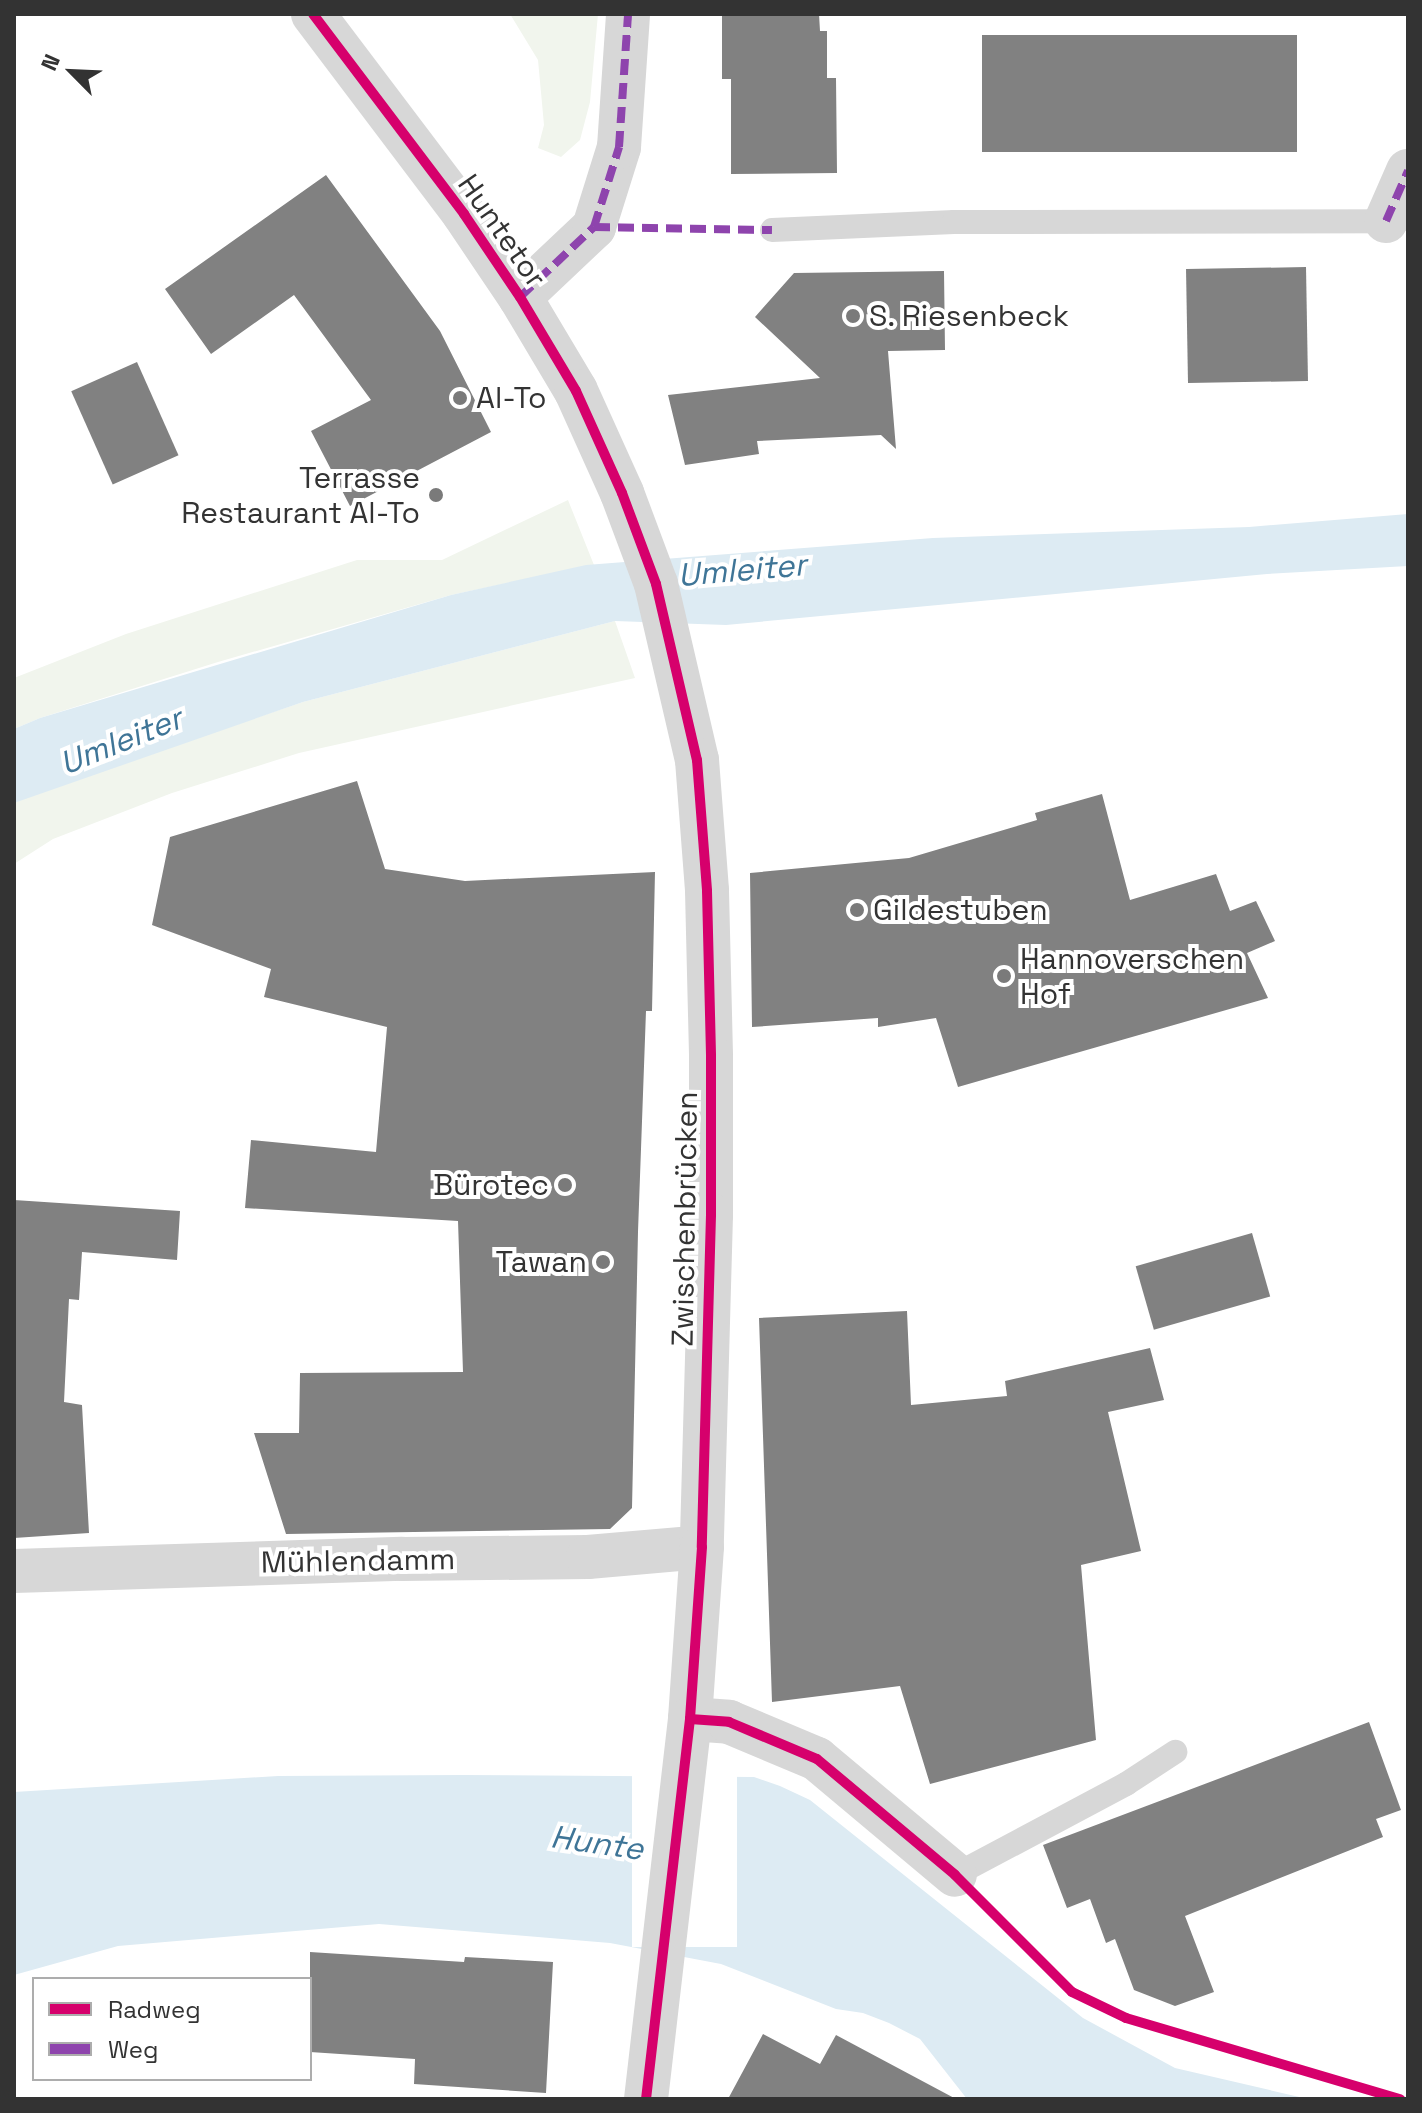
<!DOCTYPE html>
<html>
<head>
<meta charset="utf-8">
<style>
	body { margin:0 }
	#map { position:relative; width:1422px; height:2113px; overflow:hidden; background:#fff; font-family:"Space Grotesk",sans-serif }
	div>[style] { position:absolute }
	.green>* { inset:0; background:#f1f5ed }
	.water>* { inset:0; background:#ddebf3 }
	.pier>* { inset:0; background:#fff; transform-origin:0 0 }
	.building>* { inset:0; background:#818181; transform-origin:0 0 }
	.service>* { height:24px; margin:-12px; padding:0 12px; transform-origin:12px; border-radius:12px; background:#d7d7d7 }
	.minor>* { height:44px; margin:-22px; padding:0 22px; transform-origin:22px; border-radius:22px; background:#d7d7d7 }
	.tertiary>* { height:44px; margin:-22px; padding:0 22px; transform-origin:22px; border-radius:22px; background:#d7d7d7 }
	.quiet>* { height:8px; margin-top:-4px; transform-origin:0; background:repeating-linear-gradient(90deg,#8e44ad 0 16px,transparent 0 24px) }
	.cycleway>* { height:10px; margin:-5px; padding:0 5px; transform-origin:5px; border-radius:5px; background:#d6006c }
	.dots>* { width:22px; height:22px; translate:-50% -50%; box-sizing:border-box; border:4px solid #fff; border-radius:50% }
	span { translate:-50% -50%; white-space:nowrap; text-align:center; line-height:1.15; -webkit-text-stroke:8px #fff; paint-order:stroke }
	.street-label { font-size:30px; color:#333 }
	.poi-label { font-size:30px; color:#333 }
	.left { translate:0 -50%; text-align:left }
	.right { translate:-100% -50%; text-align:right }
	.water-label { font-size:32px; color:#3f7597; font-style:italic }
	.frame { position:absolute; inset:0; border:16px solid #333; pointer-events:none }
	.legend { position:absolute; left:32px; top:1977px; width:280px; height:104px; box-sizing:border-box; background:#fff; border:2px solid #adadad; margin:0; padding:10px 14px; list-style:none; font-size:24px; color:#333 }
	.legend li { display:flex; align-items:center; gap:16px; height:40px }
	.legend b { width:40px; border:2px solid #adadad }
	.north { position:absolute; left:32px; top:32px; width:80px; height:80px; -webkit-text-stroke:6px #fff; paint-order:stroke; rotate:294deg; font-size:22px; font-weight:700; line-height:32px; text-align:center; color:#333 }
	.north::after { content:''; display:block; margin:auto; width:28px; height:36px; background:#333; clip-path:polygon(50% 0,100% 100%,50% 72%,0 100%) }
</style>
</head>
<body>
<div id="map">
	<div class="green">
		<i style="clip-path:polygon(510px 14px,598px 14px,590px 102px,580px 140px,561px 157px,538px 148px,544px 125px,538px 60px)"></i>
		<i style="clip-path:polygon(568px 500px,594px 565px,451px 595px,218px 662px,40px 718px,14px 729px,14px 678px,126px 634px,357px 560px,442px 560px)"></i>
		<i style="clip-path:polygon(615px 621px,635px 678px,299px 753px,172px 793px,53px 839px,14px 864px,14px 803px,46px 789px,303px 702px)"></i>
	</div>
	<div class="water">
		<i style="clip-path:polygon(1408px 514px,1408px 566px,1267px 574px,726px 625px,615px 621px,303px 702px,14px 803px,14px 729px,40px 718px,451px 595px,586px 565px,933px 538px,1249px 527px)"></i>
		<i style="clip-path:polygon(462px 1775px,754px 1777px,780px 1786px,810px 1800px,1083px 2018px,1175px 2068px,1308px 2099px,967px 2099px,920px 2039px,889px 2023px,863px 2013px,836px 2009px,721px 1964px,610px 1943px,379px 1924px,118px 1946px,14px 1975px,14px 1792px,278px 1776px)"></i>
	</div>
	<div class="pier">
		<i style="left:632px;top:1775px;width:105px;height:172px"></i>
	</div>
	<div class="building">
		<i style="clip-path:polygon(722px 14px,819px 14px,820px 31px,827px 31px,827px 78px,836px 78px,837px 173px,731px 174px,731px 79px,722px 79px)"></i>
		<i style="left:1297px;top:35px;width:117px;height:315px;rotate:90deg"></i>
		<i style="clip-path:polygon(326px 175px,440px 331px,491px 432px,350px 506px,311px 431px,371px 400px,294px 295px,211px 354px,165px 289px)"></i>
		<i style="left:1306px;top:267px;width:114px;height:120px;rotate:89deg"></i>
		<i style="clip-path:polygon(944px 271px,945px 350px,888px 351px,896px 449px,881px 435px,757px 441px,759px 454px,685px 465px,668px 395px,820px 378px,755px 317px,794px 273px)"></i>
		<i style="left:137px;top:362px;width:102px;height:72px;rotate:66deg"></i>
		<i style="clip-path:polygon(357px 781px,385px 869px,465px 881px,655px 872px,652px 1011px,646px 1011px,638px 1232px,632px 1508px,610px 1529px,286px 1534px,254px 1433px,299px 1433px,300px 1373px,463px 1372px,458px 1221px,245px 1208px,251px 1140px,376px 1152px,387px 1027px,264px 997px,271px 969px,152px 925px,170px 837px)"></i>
		<i style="clip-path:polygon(1102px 794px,1130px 900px,1216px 874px,1230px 911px,1256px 901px,1275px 941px,1247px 953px,1268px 998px,958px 1087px,936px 1018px,878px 1027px,878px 1018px,752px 1027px,750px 873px,909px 858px,1037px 820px,1035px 813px)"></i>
		<i style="clip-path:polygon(14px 1200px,180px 1211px,177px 1260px,82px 1252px,79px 1300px,69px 1299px,64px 1402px,82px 1405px,89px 1533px,14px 1538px)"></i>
		<i style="left:1252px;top:1233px;width:66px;height:121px;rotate:74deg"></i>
		<i style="clip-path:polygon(907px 1311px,911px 1405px,1007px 1396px,1005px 1381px,1150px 1348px,1164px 1400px,1108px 1412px,1141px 1551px,1081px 1565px,1096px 1740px,930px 1784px,900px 1686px,772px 1702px,759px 1318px)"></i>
		<i style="clip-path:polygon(1369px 1722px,1401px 1810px,1376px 1819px,1383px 1837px,1185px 1916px,1214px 1992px,1175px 2006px,1134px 1990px,1115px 1939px,1106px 1943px,1090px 1899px,1067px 1908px,1043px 1845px)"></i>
		<i style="clip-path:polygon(310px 1952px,464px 1962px,465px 1957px,553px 1962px,546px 2093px,414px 2084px,415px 2059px,310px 2052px)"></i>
		<i style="clip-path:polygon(763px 2034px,820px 2064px,836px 2035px,956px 2099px,728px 2099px)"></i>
	</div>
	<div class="service">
		<i style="left:772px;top:230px;width:182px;rotate:-2.5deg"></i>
		<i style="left:954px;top:222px;width:444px;rotate:-0.1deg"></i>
		<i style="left:955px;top:1875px;width:194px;rotate:-28deg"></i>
		<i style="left:1126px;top:1784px;width:59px;rotate:-33.1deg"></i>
	</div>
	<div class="minor">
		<i style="left:1386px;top:221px;width:55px;rotate:-66.3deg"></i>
		<i style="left:520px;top:297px;width:102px;rotate:-43.4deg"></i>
		<i style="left:594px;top:227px;width:84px;rotate:-72.6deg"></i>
		<i style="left:619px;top:147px;width:133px;rotate:-86.1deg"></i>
		<i style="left:14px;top:1571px;width:388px;rotate:-1.8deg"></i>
		<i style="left:402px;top:1559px;width:186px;rotate:-0.6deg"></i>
		<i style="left:588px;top:1557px;width:114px;rotate:-5deg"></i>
		<i style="left:690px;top:1719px;width:39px;rotate:4deg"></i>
		<i style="left:729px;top:1722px;width:95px;rotate:22.8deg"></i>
		<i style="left:817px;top:1759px;width:180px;rotate:40deg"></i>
	</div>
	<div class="tertiary">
		<i style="left:313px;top:14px;width:251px;rotate:52.9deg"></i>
		<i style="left:464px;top:214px;width:100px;rotate:56deg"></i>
		<i style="left:520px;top:297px;width:109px;rotate:59.2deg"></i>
		<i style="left:576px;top:391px;width:112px;rotate:65.7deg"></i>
		<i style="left:622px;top:493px;width:97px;rotate:69.5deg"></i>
		<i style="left:656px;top:584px;width:181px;rotate:76.9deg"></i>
		<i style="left:697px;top:760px;width:131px;rotate:85.6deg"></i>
		<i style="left:707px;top:891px;width:165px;rotate:88.6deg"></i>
		<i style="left:711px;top:1056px;width:159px;rotate:90deg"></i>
		<i style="left:711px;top:1215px;width:332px;rotate:91.6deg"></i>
		<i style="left:702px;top:1547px;width:172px;rotate:94deg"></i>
		<i style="left:690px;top:1719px;width:383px;rotate:96.6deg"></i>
	</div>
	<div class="quiet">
		<i style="left:1386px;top:221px;width:55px;rotate:-66.3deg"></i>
		<i style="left:594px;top:227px;width:178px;rotate:1deg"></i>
		<i style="left:520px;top:297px;width:102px;rotate:-43.4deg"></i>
		<i style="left:594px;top:227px;width:84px;rotate:-72.6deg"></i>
		<i style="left:619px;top:147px;width:133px;rotate:-86.1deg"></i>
	</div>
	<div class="cycleway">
		<i style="left:313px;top:14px;width:251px;rotate:52.9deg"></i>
		<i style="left:464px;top:214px;width:100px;rotate:56deg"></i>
		<i style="left:520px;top:297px;width:109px;rotate:59.2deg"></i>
		<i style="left:576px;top:391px;width:112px;rotate:65.7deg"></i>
		<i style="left:622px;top:493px;width:97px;rotate:69.5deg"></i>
		<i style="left:656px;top:584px;width:181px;rotate:76.9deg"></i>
		<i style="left:697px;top:760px;width:131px;rotate:85.6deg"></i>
		<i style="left:707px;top:891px;width:165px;rotate:88.6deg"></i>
		<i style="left:711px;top:1056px;width:159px;rotate:90deg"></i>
		<i style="left:711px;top:1215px;width:332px;rotate:91.6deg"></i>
		<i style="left:702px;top:1547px;width:172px;rotate:94deg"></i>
		<i style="left:690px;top:1719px;width:383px;rotate:96.6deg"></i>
		<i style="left:690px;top:1719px;width:39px;rotate:4deg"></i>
		<i style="left:729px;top:1722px;width:95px;rotate:22.8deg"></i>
		<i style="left:817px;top:1759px;width:180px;rotate:40deg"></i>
		<i style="left:955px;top:1875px;width:165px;rotate:45deg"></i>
		<i style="left:1072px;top:1992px;width:60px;rotate:25.7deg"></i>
		<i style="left:1126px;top:2018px;width:286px;rotate:16.5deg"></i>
	</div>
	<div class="dots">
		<i style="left:853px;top:316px;background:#7a7a7a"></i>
		<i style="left:460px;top:398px;background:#7a7a7a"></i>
		<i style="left:436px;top:495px;background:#7a7a7a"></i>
		<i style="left:857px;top:910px;background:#7a7a7a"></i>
		<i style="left:1004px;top:976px;background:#7a7a7a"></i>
		<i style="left:565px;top:1185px;background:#7a7a7a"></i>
		<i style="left:603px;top:1262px;background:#7a7a7a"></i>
	</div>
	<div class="street-label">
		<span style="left:502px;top:231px;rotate:55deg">Huntetor</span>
		<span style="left:685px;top:1219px;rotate:-89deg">Zwischenbrücken</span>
		<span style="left:358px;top:1561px;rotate:-1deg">Mühlendamm</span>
	</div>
	<div class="poi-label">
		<span class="left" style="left:869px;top:316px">S. Riesenbeck</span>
		<span class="left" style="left:476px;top:398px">Al-To</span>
		<span class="right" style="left:420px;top:495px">Terrasse<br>Restaurant Al-To</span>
		<span class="left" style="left:873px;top:910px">Gildestuben</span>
		<span class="left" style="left:1020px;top:976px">Hannoverschen<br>Hof</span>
		<span class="right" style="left:549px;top:1185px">Bürotec</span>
		<span class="right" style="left:587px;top:1262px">Tawan</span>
	</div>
	<div class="water-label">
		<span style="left:742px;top:570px;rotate:-5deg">Umleiter</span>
		<span style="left:121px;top:741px;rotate:-22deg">Umleiter</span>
		<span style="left:597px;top:1843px;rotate:8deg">Hunte</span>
	</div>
	<div class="frame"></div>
	<ul class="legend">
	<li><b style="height:10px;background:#d6006c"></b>Radweg</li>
	<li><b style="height:10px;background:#8e44ad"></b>Weg</li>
	</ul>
	<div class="north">N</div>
</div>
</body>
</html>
